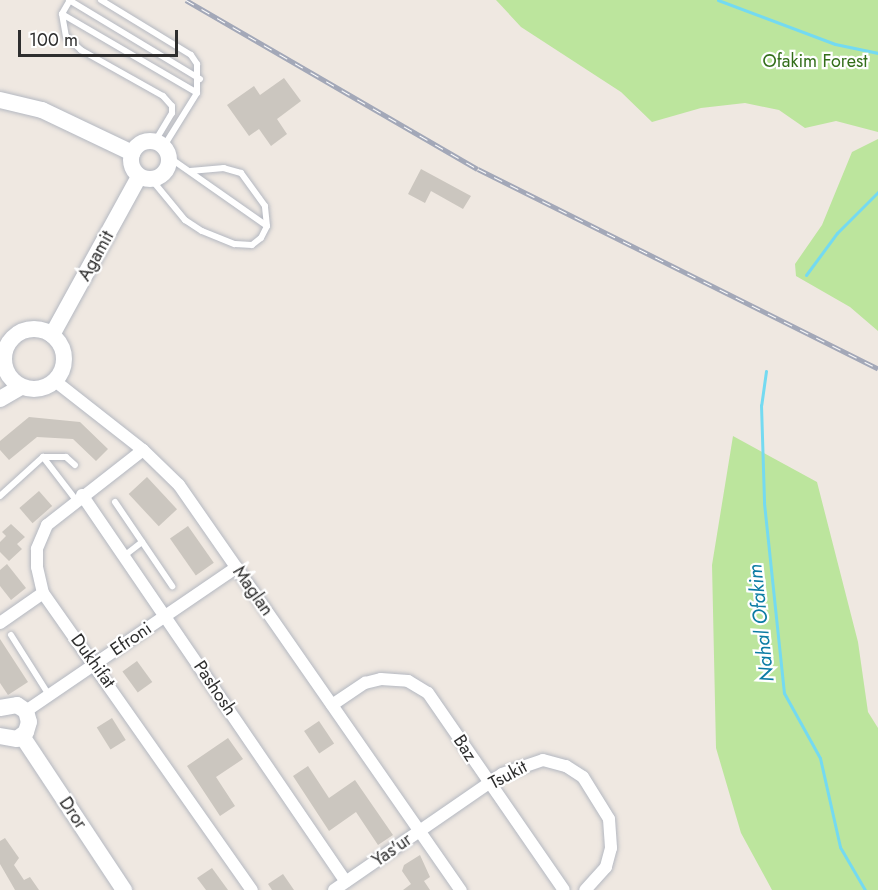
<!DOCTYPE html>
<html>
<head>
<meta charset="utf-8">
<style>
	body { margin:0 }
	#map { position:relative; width:878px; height:890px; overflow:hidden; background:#efe8e1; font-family:Jost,sans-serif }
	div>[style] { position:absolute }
	.green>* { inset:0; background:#bce59d }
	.stream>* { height:3px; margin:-1.5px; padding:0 1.5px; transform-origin:1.5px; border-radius:1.5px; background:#74daf1 }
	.building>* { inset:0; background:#cbc6bf; transform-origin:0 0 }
	.roads { filter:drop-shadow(0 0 2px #b4b8c1) drop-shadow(0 0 2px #b4b8c1) }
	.service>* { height:6px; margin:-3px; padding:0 3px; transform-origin:3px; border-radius:3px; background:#fff }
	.minor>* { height:12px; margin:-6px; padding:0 6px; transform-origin:6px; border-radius:6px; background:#fff }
	.tertiary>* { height:16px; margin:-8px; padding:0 8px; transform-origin:8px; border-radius:8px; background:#fff }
	.tertiary>.ring { margin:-8px; padding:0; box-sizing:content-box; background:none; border:16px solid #fff; border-radius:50% }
	.rail>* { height:5px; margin-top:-2.5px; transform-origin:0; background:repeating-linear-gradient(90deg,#fff 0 9px,#a3a8b8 0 18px); box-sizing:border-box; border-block:2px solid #a3a8b8 }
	span { translate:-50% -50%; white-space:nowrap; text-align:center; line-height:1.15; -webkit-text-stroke:4.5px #fff; paint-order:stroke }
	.park-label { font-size:18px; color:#336e1a }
	.street-label { font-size:18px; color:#2e2e2e }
	.water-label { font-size:20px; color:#0c7ca4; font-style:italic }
	.scale { position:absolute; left:18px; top:30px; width:160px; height:27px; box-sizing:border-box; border:3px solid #2e2e2e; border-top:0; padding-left:8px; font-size:18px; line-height:21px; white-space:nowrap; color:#2e2e2e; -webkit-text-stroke:4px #fff; paint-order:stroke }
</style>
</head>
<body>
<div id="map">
	<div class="green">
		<i style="clip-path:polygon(496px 0,878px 0,878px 132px,836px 121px,805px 128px,779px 110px,745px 103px,701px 108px,652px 122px,621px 92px,521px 27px)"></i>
		<i style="clip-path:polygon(878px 139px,878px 331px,850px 307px,796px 276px,795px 264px,822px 225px,852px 152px)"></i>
		<i style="clip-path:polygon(733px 436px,817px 482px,858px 642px,868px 712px,878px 728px,878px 890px,772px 890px,741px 833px,716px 748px,712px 565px)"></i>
	</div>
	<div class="stream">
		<i style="left:718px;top:0;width:125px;rotate:20.6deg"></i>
		<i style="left:835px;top:44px;width:44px;rotate:11.8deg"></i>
		<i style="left:806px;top:275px;width:52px;rotate:-53.6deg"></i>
		<i style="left:837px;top:233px;width:58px;rotate:-45deg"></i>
		<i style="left:766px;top:371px;width:34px;rotate:98deg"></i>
		<i style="left:761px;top:405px;width:98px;rotate:88.2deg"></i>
		<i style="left:764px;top:503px;width:191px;rotate:84deg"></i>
		<i style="left:784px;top:693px;width:74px;rotate:61deg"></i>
		<i style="left:820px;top:758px;width:91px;rotate:77.3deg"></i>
		<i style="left:840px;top:847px;width:50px;rotate:59.8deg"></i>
	</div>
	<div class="building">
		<i style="clip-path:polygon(284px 78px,301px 101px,277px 119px,287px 134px,271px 146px,259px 129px,249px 136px,227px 105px,254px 86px,260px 95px)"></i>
		<i style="clip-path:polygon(421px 169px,471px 196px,463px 209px,431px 191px,425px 203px,408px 194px)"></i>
		<i style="clip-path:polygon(29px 417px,80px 422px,108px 449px,96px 461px,73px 439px,37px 437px,9px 460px,0 450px,0 441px)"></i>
		<i style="left:147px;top:477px;width:44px;height:25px;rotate:47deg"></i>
		<i style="left:39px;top:491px;width:20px;height:26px;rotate:49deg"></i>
		<i style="clip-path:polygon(11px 524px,25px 537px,17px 544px,22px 549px,9px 561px,0 552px,0 542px,6px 536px,2px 532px)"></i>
		<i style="left:188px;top:526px;width:45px;height:22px;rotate:55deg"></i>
		<i style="clip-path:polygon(7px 564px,26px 588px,11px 600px,0 586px,0 570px)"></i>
		<i style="clip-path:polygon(0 639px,28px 682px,8px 695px,0 683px)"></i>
		<i style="left:137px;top:661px;width:26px;height:18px;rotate:54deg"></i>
		<i style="left:112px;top:718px;width:26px;height:18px;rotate:58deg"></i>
		<i style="left:319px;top:721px;width:27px;height:18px;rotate:56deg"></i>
		<i style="clip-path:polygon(228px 738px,243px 759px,216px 777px,235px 806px,220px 816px,187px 766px)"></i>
		<i style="clip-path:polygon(308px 766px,329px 798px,355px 780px,393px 835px,378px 845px,356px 812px,329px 831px,293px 776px)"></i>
		<i style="clip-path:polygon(5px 838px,19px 858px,14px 865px,24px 880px,30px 877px,39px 890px,15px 890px,11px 883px,0 864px,0 841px)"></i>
		<i style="clip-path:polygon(420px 855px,430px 877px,424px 881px,430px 890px,403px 890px,411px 884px,402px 871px,404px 865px)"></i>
		<i style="clip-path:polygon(212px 868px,228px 890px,206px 890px,197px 878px)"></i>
		<i style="clip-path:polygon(283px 874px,294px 890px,272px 890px,268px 884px)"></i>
	</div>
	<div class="roads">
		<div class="service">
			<i style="left:69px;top:0;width:153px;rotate:31.1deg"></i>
			<i style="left:70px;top:0;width:16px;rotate:120deg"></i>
			<i style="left:62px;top:14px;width:22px;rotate:80deg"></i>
			<i style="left:66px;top:36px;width:21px;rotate:43deg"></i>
			<i style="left:81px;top:50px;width:94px;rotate:29.3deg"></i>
			<i style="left:163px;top:96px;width:13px;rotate:48deg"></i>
			<i style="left:172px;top:106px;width:7px;rotate:90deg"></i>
			<i style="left:172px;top:113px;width:33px;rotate:121deg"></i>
			<i style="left:101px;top:0;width:105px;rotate:31.4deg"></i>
			<i style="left:191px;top:55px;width:11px;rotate:56deg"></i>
			<i style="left:197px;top:64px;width:29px;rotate:90deg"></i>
			<i style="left:197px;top:93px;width:62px;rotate:121.9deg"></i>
			<i style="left:62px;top:14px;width:156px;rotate:30.3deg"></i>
			<i style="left:170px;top:158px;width:118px;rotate:35deg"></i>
			<i style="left:152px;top:180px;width:52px;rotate:50.5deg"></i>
			<i style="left:185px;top:220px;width:20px;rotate:33deg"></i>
			<i style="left:202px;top:231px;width:35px;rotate:22deg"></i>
			<i style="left:235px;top:244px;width:17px;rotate:3deg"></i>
			<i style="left:252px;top:245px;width:11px;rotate:-38deg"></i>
			<i style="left:261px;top:238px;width:13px;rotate:-63deg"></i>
			<i style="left:267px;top:226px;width:20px;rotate:-96deg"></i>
			<i style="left:265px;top:206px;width:41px;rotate:-126deg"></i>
			<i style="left:241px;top:173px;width:18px;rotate:-164deg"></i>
			<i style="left:224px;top:168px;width:34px;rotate:175deg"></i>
			<i style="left:43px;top:457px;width:54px;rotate:52.5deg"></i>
			<i style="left:0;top:496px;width:58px;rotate:-42.2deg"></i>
			<i style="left:43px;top:457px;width:23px"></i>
			<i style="left:66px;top:457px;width:12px;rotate:42deg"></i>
			<i style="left:115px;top:502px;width:102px;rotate:55.8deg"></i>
			<i style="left:124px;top:556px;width:23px;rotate:-38deg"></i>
			<i style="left:11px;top:635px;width:71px;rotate:57.7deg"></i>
		</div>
		<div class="minor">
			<i style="left:55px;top:381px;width:112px;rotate:38.1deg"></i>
			<i style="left:143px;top:450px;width:50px;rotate:44.2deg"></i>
			<i style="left:179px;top:485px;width:494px;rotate:55.2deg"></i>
			<i style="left:143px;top:450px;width:122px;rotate:142deg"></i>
			<i style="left:47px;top:525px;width:26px;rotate:113deg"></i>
			<i style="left:37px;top:549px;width:18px;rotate:90deg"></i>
			<i style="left:37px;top:567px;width:27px;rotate:77deg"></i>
			<i style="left:43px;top:593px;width:363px;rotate:54.9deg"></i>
			<i style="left:82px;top:495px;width:468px;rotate:55.7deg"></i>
			<i style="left:0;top:623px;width:52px;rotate:-34.9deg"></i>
			<i style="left:332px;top:705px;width:40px;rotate:-34deg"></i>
			<i style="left:365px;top:683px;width:16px;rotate:-14deg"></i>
			<i style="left:381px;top:679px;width:27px;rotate:4deg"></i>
			<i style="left:408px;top:681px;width:23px;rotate:31deg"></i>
			<i style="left:428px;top:693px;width:239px;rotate:55.4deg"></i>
			<i style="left:26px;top:711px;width:255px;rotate:-34.3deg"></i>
			<i style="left:334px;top:890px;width:204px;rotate:-34.6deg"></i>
			<i style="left:502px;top:774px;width:43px;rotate:-18.9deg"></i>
			<i style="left:543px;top:760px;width:24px;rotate:15deg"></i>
			<i style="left:566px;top:766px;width:20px;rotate:33deg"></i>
			<i style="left:583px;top:777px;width:49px;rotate:58.2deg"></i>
			<i style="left:609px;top:819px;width:29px;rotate:86deg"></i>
			<i style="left:611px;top:848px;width:20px;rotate:105deg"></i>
			<i style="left:606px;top:867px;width:31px;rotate:132deg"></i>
		</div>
		<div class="tertiary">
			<i style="left:0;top:100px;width:43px;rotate:13.4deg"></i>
			<i style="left:42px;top:110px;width:100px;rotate:25.5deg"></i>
			<i class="ring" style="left:131px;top:141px;width:22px;height:22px"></i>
			<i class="ring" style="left:4px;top:329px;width:44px;height:44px"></i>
			<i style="left:52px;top:335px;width:180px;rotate:-61.2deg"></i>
			<i style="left:0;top:399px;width:24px;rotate:-30deg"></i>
			<i style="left:0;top:708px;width:17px;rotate:-10deg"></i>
			<i style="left:17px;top:705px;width:11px;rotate:34deg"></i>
			<i style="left:26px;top:711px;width:11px;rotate:75deg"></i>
			<i style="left:29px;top:722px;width:10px;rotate:107deg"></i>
			<i style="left:26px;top:732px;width:11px;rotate:142deg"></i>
			<i style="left:17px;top:739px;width:17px;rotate:-170deg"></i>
			<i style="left:22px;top:736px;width:185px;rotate:56.5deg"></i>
		</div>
	</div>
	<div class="rail">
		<i style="left:186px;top:0;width:337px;rotate:30.1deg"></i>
		<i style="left:478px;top:169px;width:447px;rotate:26.5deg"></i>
	</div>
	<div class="park-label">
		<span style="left:815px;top:61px">Ofakim Forest</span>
	</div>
	<div class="street-label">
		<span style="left:96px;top:256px;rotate:-61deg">Agamit</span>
		<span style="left:253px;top:591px;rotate:55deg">Maglan</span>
		<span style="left:131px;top:639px;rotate:-34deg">Efroni</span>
		<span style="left:93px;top:661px;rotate:54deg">Dukhifat</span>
		<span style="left:215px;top:688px;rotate:56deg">Pashosh</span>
		<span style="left:465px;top:748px;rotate:57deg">Baz</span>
		<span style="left:508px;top:775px;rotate:-28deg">Tsukit</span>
		<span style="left:73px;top:813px;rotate:56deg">Dror</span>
		<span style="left:392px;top:850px;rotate:-35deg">Yas'ur</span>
	</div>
	<div class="water-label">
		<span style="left:761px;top:623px;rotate:-96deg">Nahal Ofakim</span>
	</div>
	<div class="scale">100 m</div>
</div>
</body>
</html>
